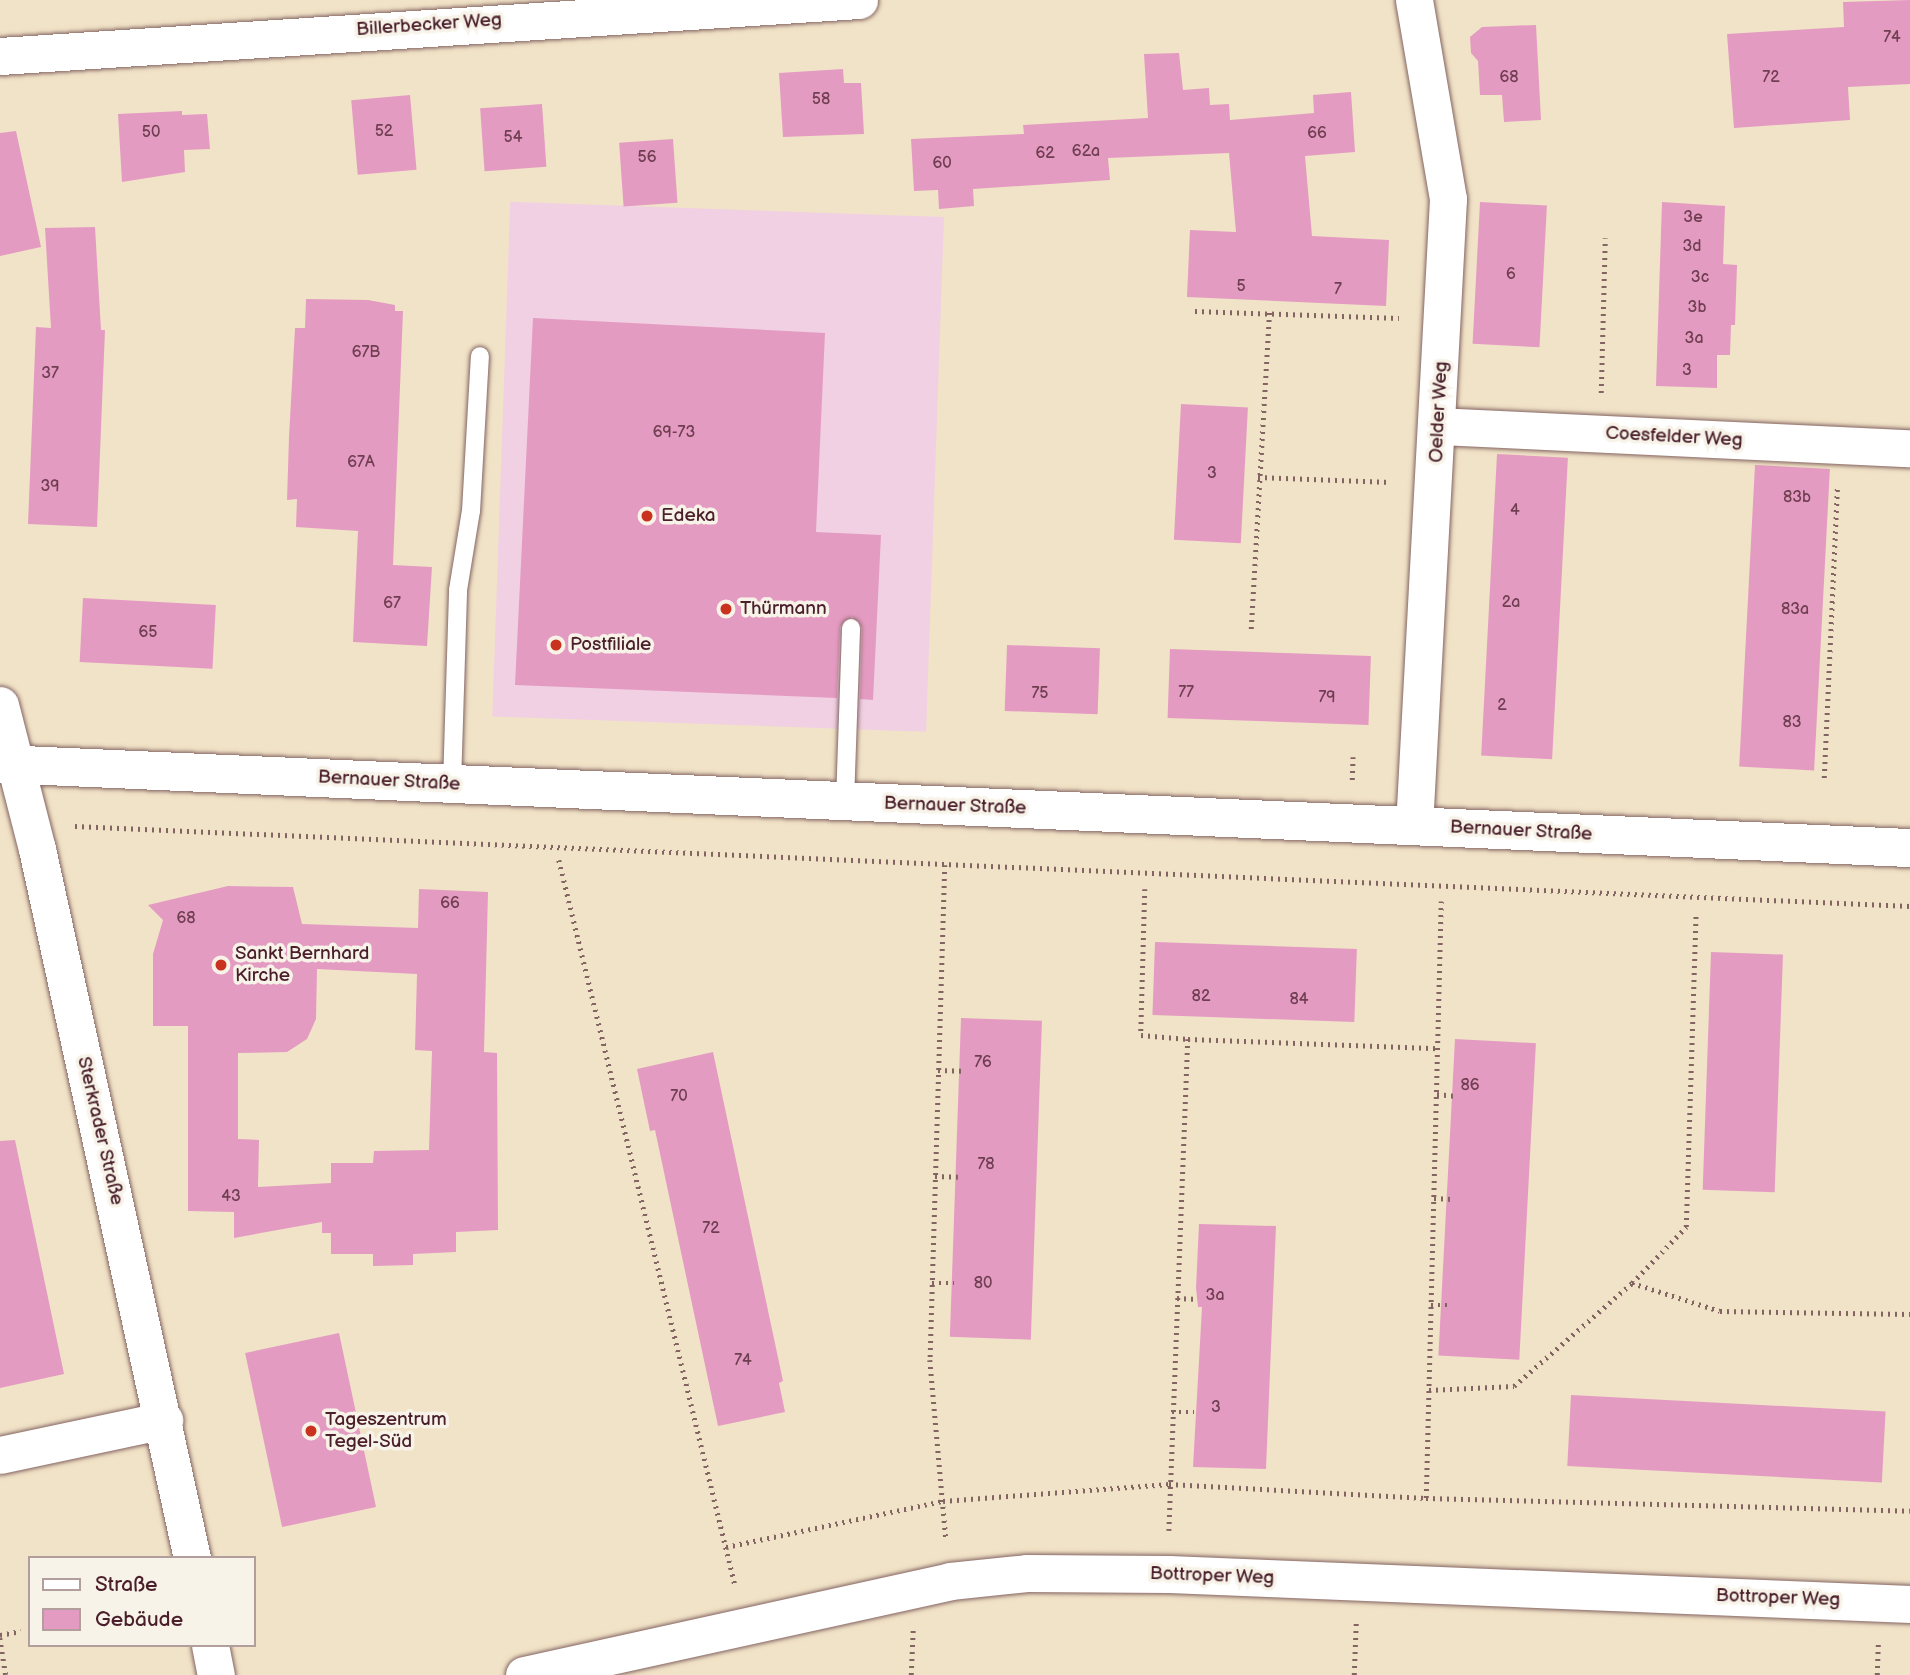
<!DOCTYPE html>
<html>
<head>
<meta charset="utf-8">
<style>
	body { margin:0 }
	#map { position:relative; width:1910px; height:1675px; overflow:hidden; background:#f1e3c7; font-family:"Balsamiq Sans",sans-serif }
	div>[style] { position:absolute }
	.built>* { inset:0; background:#f1d0e3; transform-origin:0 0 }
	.building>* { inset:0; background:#e49bc2; transform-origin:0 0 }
	.path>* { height:4.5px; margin-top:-2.25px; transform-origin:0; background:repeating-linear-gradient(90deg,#846462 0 2px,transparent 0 7px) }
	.roads { filter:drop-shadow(0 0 2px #846462) drop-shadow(0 0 2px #846462) }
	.lane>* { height:18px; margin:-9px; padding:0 9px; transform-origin:9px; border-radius:9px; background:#fff }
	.street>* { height:37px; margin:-18.5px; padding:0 18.5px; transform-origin:18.5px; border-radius:18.5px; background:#fff }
	.secondary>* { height:38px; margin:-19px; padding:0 19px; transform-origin:19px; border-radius:19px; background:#fff }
	.dots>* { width:19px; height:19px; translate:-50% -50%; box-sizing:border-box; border:4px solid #f7f3e8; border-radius:50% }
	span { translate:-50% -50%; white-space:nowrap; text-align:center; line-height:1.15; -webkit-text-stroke:7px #f7f3e8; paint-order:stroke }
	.number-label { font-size:16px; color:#703e51 }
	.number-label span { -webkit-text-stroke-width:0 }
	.street-label { font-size:19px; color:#4a1f2b }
	.poi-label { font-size:19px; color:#4a1f2b }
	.left { translate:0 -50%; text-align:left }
	.legend { position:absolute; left:28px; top:1556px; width:228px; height:91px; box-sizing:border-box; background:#f7f3e8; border:2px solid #b29e9c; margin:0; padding:9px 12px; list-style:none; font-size:21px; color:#4a1f2b }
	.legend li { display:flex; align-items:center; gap:14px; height:35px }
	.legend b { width:35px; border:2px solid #b29e9c }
</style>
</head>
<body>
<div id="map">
	<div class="built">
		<i style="left:944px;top:217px;width:515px;height:434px;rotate:92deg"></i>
	</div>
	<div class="building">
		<i style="clip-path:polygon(1910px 0,1910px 84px,1848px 87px,1850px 120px,1734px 128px,1727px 34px,1844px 27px,1843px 2px)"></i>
		<i style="clip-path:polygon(1536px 25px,1541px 120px,1504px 122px,1502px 95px,1480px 95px,1478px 61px,1471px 53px,1470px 37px,1482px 27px)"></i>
		<i style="clip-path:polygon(1179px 53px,1183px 90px,1209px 88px,1210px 105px,1229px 104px,1230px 120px,1314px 113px,1313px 95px,1351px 92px,1355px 152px,1305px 156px,1312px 236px,1389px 240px,1386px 306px,1187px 297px,1190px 230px,1236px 232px,1229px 153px,1108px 158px,1110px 180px,973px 189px,974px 206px,939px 209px,938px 190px,914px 191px,911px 139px,1024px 134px,1023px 125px,1148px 118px,1144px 54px)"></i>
		<i style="clip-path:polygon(843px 69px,844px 83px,861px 83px,864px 134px,783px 137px,779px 73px)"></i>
		<i style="left:410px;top:95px;width:75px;height:59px;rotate:85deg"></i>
		<i style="left:542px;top:104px;width:63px;height:62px;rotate:86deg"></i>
		<i style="clip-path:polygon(182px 111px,182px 115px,207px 114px,210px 149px,184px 150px,185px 172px,122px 182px,118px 114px)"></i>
		<i style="clip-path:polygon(16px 131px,41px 247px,0 256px,0 133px)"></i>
		<i style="left:673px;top:139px;width:64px;height:54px;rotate:86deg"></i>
		<i style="left:1480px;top:202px;width:67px;height:142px;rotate:3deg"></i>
		<i style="clip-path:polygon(1662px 202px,1725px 206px,1723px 264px,1737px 265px,1735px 325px,1731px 325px,1730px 355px,1717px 355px,1717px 388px,1656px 386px)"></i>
		<i style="clip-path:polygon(95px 227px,101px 330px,105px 330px,97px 527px,28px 524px,36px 327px,51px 328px,45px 228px)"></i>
		<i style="clip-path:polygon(306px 299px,368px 300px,395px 305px,395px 311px,403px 311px,393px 565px,432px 567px,427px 646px,353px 642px,358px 531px,296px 527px,297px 499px,287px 500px,289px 437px,295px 328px,305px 328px)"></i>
		<i style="clip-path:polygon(533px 318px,825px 333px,816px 532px,881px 535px,873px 700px,860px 699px,862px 628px,852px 617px,840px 627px,837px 698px,515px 685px)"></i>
		<i style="left:1181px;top:404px;width:67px;height:136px;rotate:3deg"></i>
		<i style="left:1497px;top:454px;width:71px;height:302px;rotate:3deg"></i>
		<i style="left:1755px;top:465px;width:75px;height:302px;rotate:3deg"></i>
		<i style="left:83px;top:598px;width:133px;height:64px;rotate:3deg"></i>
		<i style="left:1007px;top:645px;width:93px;height:66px;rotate:2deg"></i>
		<i style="left:1170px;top:649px;width:201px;height:69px;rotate:2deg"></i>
		<i style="clip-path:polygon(evenodd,228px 886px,293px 887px,302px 924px,418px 928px,419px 889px,488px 892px,484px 1052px,497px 1053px,498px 1230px,456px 1232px,456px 1252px,413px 1254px,413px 1265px,373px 1266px,373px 1254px,331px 1254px,331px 1233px,322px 1233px,322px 1222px,234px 1238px,234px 1212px,188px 1211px,188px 1026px,153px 1026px,153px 954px,163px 920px,148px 905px,228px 886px,317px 969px,417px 974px,415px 1050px,432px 1051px,429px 1150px,374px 1151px,373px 1163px,331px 1163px,331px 1183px,258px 1187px,259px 1140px,238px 1139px,238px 1053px,287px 1052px,307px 1039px,316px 1019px,317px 969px)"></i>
		<i style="left:1155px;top:942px;width:202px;height:73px;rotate:2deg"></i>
		<i style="left:1711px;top:952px;width:72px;height:238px;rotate:2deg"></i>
		<i style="left:961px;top:1018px;width:81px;height:319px;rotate:2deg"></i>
		<i style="left:1455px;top:1039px;width:81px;height:317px;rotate:3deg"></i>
		<i style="clip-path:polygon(713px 1052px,783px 1381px,779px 1383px,785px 1412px,718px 1426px,655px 1130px,650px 1131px,637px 1069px)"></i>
		<i style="clip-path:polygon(15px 1140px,64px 1374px,0 1388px,0 1141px)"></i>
		<i style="clip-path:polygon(1199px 1224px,1276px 1226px,1266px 1469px,1193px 1467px,1202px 1307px,1198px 1307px,1196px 1288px)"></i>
		<i style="left:339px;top:1333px;width:178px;height:96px;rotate:78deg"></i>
		<i style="left:1571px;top:1395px;width:315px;height:71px;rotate:3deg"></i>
	</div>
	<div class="path">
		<i style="left:1195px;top:311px;width:204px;rotate:2deg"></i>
		<i style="left:1601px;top:393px;width:155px;rotate:-88.5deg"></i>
		<i style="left:1258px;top:477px;width:133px;rotate:2.2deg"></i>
		<i style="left:1251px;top:629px;width:317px;rotate:-86.7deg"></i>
		<i style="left:1824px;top:778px;width:291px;rotate:-87.4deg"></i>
		<i style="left:1352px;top:780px;width:23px;rotate:-88deg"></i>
		<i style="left:75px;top:826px;width:1837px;rotate:2.5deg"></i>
		<i style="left:559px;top:860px;width:746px;rotate:76.35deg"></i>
		<i style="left:945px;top:865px;width:495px;rotate:91.7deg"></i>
		<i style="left:930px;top:1360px;width:180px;rotate:84.9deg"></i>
		<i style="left:1145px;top:889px;width:146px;rotate:91.6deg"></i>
		<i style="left:1141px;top:1035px;width:47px;rotate:4.9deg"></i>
		<i style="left:1188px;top:1039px;width:492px;rotate:92.2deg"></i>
		<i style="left:1188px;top:1039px;width:250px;rotate:2.1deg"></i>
		<i style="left:938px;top:1070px;width:24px;rotate:2deg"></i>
		<i style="left:1437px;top:1094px;width:19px;rotate:6deg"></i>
		<i style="left:935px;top:1176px;width:23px;rotate:2deg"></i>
		<i style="left:1434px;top:1198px;width:18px;rotate:3deg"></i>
		<i style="left:932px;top:1283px;width:22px"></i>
		<i style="left:1632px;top:1283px;width:92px;rotate:17.7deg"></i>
		<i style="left:1720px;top:1311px;width:190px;rotate:0.9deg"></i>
		<i style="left:1177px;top:1298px;width:21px;rotate:3deg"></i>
		<i style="left:1431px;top:1305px;width:17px"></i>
		<i style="left:1429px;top:1390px;width:85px;rotate:-2.7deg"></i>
		<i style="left:1514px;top:1386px;width:157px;rotate:-41.1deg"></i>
		<i style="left:1632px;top:1283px;width:78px;rotate:-46deg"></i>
		<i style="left:1686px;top:1227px;width:314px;rotate:-88.2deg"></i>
		<i style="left:1172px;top:1412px;width:22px"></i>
		<i style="left:1426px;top:1498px;width:597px;rotate:-88.56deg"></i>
		<i style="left:726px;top:1547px;width:222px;rotate:-12deg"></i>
		<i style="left:943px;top:1501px;width:227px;rotate:-4.3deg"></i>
		<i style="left:1169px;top:1484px;width:257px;rotate:3.1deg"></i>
		<i style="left:1426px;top:1498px;width:484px;rotate:1.5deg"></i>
		<i style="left:0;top:1635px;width:21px;rotate:-11deg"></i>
		<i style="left:0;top:1638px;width:37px;rotate:81deg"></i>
		<i style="left:911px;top:1675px;width:45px;rotate:-87.5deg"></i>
		<i style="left:1354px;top:1675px;width:53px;rotate:-87.8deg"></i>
		<i style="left:1877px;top:1675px;width:31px;rotate:-88deg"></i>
	</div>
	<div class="roads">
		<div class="lane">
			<i style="left:452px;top:784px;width:194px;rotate:-88.2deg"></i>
			<i style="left:458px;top:590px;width:80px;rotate:-80.7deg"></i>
			<i style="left:471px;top:511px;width:155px;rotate:-86.7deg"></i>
			<i style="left:845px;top:802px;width:174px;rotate:-88deg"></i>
		</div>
		<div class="street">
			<i style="left:1414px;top:0;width:202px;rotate:80.3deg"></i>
			<i style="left:1448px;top:199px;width:628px;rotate:93.1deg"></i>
			<i style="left:0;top:56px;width:861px;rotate:-3.73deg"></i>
			<i style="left:1438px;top:426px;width:473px;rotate:2.7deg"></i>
			<i style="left:0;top:705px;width:149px;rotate:75.6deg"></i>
			<i style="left:37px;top:849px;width:726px;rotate:77.67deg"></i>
			<i style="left:0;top:1455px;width:168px;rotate:-12deg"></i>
			<i style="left:210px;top:1645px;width:31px;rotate:79deg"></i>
			<i style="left:524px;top:1675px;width:436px;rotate:-12.4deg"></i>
			<i style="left:950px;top:1581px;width:77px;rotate:-5.9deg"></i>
			<i style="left:1027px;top:1573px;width:142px;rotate:0.4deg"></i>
			<i style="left:1169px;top:1574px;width:742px;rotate:2.32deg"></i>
		</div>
		<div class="secondary">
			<i style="left:0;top:764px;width:1912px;rotate:2.52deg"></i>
		</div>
	</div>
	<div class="dots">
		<i style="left:647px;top:516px;background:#c8321e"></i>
		<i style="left:726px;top:609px;background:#c8321e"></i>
		<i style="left:556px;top:645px;background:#c8321e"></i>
		<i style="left:221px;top:965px;background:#c8321e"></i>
		<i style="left:311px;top:1431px;background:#c8321e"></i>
	</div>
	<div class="number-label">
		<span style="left:1892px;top:38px">74</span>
		<span style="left:1509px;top:78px">68</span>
		<span style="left:1771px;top:78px">72</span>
		<span style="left:821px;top:100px">58</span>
		<span style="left:384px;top:132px">52</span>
		<span style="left:151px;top:133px">50</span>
		<span style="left:1317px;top:134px">66</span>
		<span style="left:513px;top:138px">54</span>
		<span style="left:1086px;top:152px">62a</span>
		<span style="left:1045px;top:154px">62</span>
		<span style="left:647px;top:158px">56</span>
		<span style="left:942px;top:164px">60</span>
		<span style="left:1693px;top:218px">3e</span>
		<span style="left:1692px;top:247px">3d</span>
		<span style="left:1511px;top:275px">6</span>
		<span style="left:1700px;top:278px">3c</span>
		<span style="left:1241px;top:287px">5</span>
		<span style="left:1338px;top:290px">7</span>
		<span style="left:1697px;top:308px">3b</span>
		<span style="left:1694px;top:339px">3a</span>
		<span style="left:366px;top:353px">67B</span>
		<span style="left:1687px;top:371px">3</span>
		<span style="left:50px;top:374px">37</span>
		<span style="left:674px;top:433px">69-73</span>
		<span style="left:361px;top:463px">67A</span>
		<span style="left:1212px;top:474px">3</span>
		<span style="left:50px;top:487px">39</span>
		<span style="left:1797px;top:498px">83b</span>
		<span style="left:1515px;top:511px">4</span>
		<span style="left:1511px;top:603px">2a</span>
		<span style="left:392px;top:604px">67</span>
		<span style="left:1795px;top:610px">83a</span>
		<span style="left:148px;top:633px">65</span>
		<span style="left:1186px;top:693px">77</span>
		<span style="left:1040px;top:694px">75</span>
		<span style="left:1327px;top:698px">79</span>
		<span style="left:1502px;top:706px">2</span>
		<span style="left:1792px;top:723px">83</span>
		<span style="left:450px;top:904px">66</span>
		<span style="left:186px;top:919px">68</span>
		<span style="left:1201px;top:997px">82</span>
		<span style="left:1299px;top:1000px">84</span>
		<span style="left:983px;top:1063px">76</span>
		<span style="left:1470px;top:1086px">86</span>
		<span style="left:679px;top:1097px">70</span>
		<span style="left:986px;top:1165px">78</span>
		<span style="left:231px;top:1197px">43</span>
		<span style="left:711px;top:1229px">72</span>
		<span style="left:983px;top:1284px">80</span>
		<span style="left:1215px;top:1296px">3a</span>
		<span style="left:743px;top:1361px">74</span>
		<span style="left:1216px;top:1408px">3</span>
	</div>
	<div class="street-label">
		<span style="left:429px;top:25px;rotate:-4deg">Billerbecker Weg</span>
		<span style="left:1439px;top:412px;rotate:-87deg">Oelder Weg</span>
		<span style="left:1674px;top:437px;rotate:3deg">Coesfelder Weg</span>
		<span style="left:389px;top:781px;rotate:3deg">Bernauer Straße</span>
		<span style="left:955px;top:806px;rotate:2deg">Bernauer Straße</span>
		<span style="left:1521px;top:831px;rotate:3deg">Bernauer Straße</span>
		<span style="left:100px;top:1131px;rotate:77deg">Sterkrader Straße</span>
		<span style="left:1212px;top:1576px;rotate:2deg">Bottroper Weg</span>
		<span style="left:1778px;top:1598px;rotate:2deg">Bottroper Weg</span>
	</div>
	<div class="poi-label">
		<span class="left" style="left:661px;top:516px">Edeka</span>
		<span class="left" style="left:740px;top:609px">Thürmann</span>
		<span class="left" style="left:570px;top:645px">Postfiliale</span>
		<span class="left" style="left:235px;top:965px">Sankt Bernhard<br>Kirche</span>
		<span class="left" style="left:325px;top:1431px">Tageszentrum<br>Tegel-Süd</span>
	</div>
	<ul class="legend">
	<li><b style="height:9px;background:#fff"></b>Straße</li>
	<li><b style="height:19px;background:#e49bc2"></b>Gebäude</li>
	</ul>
</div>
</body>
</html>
